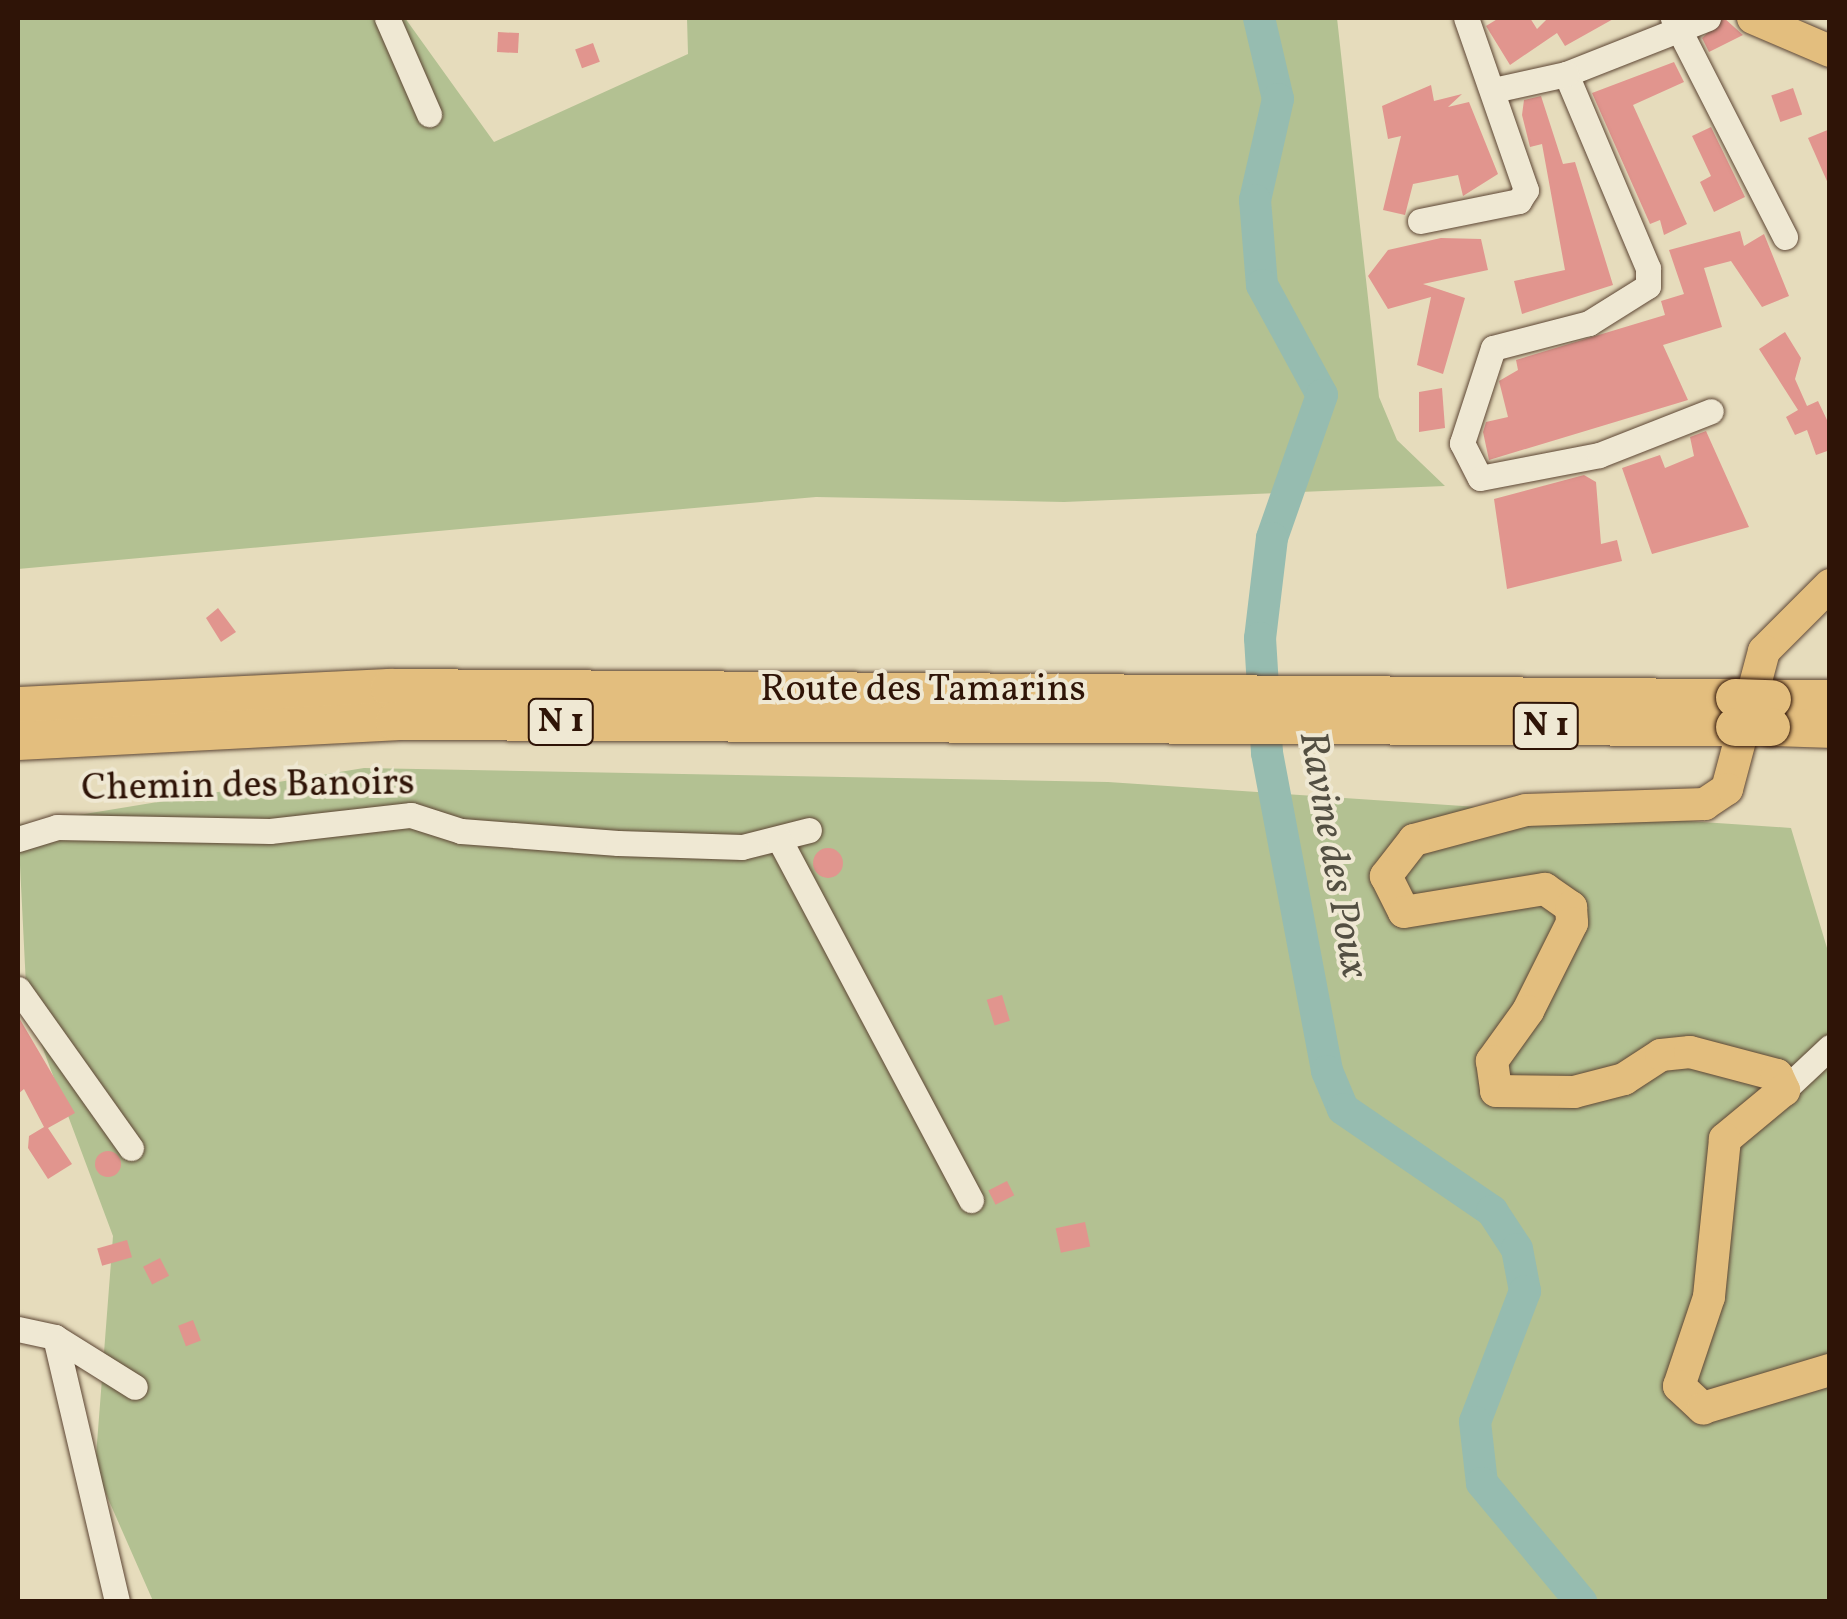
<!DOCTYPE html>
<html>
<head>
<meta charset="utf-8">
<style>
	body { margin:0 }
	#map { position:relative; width:1847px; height:1619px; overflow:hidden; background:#e6dcbc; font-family:Vollkorn,serif }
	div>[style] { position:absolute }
	.green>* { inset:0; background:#b3c192 }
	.river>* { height:32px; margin:-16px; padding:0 16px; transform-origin:16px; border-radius:16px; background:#96bcb0 }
	.building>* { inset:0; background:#e1958e; transform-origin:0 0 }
	.round { border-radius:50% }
	.roads { filter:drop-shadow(0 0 2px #5d4634) drop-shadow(0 0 2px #5d4634) }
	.minor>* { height:25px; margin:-12.5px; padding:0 12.5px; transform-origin:12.5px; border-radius:12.5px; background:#efe8d3 }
	.major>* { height:32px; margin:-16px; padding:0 16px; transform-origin:16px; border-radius:16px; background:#e3be7e }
	.highway>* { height:38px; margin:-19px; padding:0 19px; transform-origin:19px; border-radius:19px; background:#e3be7e }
	.bridges { filter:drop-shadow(0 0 2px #2f1407) drop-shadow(0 0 2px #2f1407) }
	.highway-bridge>* { height:38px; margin:-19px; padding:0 19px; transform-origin:19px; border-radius:19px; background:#e3be7e }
	span { translate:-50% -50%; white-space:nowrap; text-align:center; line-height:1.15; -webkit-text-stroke:8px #efe8d3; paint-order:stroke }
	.shield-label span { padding:2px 8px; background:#efe8d3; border:2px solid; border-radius:8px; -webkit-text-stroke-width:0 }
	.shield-label { font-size:35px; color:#2f1407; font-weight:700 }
	.street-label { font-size:38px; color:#2f1407 }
	.water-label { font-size:40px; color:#534f42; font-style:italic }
	.frame { position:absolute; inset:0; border:20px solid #2f1407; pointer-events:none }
</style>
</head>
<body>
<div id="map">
	<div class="green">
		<i style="clip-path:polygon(18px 18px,405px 18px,494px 142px,688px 54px,687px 18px,1337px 18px,1379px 397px,1397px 440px,1445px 486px,1064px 502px,816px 497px,18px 569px)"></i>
		<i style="clip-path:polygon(364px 768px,1108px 782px,1791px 828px,1830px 958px,1829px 1601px,153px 1601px,95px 1469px,113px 1236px,27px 1006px,18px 825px)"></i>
	</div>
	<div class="river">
		<i style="left:1259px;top:18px;width:83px;rotate:76.8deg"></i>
		<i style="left:1278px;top:99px;width:104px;rotate:102.8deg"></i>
		<i style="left:1255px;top:200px;width:85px;rotate:85.3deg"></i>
		<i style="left:1262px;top:285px;width:125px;rotate:61.4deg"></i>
		<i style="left:1322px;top:395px;width:151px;rotate:109.3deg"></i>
		<i style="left:1272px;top:538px;width:101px;rotate:96.8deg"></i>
		<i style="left:1260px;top:638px;width:115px;rotate:86.5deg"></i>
		<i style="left:1267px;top:753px;width:324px;rotate:79.3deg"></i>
		<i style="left:1327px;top:1071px;width:41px;rotate:67.2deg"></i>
		<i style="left:1343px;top:1109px;width:181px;rotate:34.4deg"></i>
		<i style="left:1492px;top:1211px;width:45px;rotate:56.7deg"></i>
		<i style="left:1517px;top:1249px;width:43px;rotate:79.2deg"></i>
		<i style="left:1525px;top:1291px;width:140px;rotate:110.9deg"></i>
		<i style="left:1475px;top:1422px;width:61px;rotate:83.5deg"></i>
		<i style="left:1482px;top:1483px;width:155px;rotate:50.2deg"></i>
	</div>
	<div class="building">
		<i style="clip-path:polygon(1499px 18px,1530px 18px,1537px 29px,1548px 18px,1615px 18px,1565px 46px,1557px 33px,1510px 65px,1486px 26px)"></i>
		<i style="clip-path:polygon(1724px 18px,1743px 35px,1709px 52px,1702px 38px)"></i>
		<i style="left:498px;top:32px;width:21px;height:20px;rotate:3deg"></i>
		<i style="left:593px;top:43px;width:20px;height:19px;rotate:70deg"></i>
		<i style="clip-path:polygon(1674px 62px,1684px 82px,1633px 105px,1687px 224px,1664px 235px,1660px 220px,1650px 224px,1592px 93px)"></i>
		<i style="clip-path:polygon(1431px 85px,1434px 101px,1462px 94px,1448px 107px,1469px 102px,1498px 174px,1463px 196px,1458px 175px,1413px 184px,1405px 215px,1383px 210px,1401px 136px,1388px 139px,1382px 106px)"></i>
		<i style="left:1793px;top:88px;width:28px;height:23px;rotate:71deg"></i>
		<i style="clip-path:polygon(1541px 96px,1563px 164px,1575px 162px,1613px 285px,1522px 314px,1514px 281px,1565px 270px,1542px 144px,1530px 147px,1522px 115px,1524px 100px)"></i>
		<i style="clip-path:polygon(1711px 127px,1745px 197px,1714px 212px,1700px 182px,1711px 176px,1692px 136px)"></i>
		<i style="clip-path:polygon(1830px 129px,1830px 188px,1808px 138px)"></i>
		<i style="clip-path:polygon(1740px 231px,1744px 246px,1764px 234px,1789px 296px,1762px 307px,1731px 261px,1704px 268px,1722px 327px,1663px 345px,1688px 400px,1489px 460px,1483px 432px,1486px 422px,1508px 417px,1499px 381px,1518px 370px,1516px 360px,1665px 315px,1661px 301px,1684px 294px,1669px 250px)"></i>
		<i style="clip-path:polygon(1441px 238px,1481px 239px,1488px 270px,1423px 284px,1465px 298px,1443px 374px,1417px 365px,1431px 297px,1388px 309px,1368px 276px,1388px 250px)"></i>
		<i style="clip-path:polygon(1785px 332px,1801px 358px,1795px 379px,1807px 406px,1818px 401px,1827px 420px,1830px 450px,1816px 455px,1807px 430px,1795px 435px,1786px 417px,1798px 410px,1759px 349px)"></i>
		<i style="clip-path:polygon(1442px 388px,1445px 428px,1419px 432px,1419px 392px)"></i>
		<i style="clip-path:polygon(1706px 431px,1749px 527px,1652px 554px,1622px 468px,1660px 455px,1665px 468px,1694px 456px,1690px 437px)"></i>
		<i style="clip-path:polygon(1584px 475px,1596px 482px,1601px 544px,1617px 540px,1622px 561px,1507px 589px,1494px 499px)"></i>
		<i style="clip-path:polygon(218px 608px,236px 632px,221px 642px,206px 618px)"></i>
		<i class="round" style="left:813px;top:848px;width:30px;height:30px"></i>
		<i style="left:1002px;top:995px;width:27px;height:16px;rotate:73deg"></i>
		<i style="clip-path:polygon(18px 1016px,75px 1113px,48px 1128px,72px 1164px,48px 1179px,28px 1148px,29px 1136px,44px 1127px,24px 1089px,18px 1094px)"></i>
		<i class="round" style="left:95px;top:1151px;width:26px;height:26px"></i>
		<i style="left:1007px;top:1181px;width:16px;height:21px;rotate:63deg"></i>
		<i style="left:1085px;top:1222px;width:25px;height:30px;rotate:78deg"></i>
		<i style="left:127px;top:1240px;width:18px;height:31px;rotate:74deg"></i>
		<i style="left:160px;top:1258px;width:20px;height:19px;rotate:63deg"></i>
		<i style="left:193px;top:1320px;width:22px;height:16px;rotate:69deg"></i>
	</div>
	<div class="roads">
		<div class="minor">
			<i style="left:387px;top:18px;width:105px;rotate:66.4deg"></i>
			<i style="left:1673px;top:18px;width:246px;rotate:62.9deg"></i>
			<i style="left:1708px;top:18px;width:153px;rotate:158.5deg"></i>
			<i style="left:1566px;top:74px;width:211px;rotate:67.1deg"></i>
			<i style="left:1648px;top:268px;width:18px;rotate:90deg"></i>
			<i style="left:1648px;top:286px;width:70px;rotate:147.9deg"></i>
			<i style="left:1589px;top:323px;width:99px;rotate:165.4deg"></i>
			<i style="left:1493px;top:348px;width:100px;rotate:108.1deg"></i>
			<i style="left:1462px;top:443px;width:39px;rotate:63deg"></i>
			<i style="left:1480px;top:478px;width:121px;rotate:-10.9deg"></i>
			<i style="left:1599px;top:455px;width:120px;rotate:-21.4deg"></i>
			<i style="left:1498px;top:89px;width:70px;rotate:-12.4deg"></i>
			<i style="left:1420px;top:221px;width:101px;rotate:-11.4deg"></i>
			<i style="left:1519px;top:201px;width:13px;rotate:-58deg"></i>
			<i style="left:1526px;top:190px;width:182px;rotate:-109.2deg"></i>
			<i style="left:18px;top:839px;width:41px;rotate:-17.1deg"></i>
			<i style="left:57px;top:827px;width:213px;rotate:1.1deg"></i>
			<i style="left:270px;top:831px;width:142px;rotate:-6.5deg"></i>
			<i style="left:411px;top:815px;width:52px;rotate:17.7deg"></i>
			<i style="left:461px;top:831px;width:157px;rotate:4.4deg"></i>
			<i style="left:618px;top:843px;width:124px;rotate:1.8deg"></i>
			<i style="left:742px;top:847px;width:69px;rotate:-14.2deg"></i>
			<i style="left:779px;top:839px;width:409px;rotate:62deg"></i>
			<i style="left:18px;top:989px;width:195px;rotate:54.6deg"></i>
			<i style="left:1784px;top:1090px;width:63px;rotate:-43.1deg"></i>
			<i style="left:18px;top:1329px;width:38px;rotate:12deg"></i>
			<i style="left:55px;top:1337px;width:94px;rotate:32deg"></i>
			<i style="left:55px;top:1337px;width:272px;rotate:76.8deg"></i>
		</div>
		<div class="major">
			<i style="left:1753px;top:18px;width:84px;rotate:23.2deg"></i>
			<i style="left:1830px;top:585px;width:93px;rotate:135deg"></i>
			<i style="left:1764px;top:651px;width:143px;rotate:105deg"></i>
			<i style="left:1727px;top:789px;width:27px;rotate:146deg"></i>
			<i style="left:1705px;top:804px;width:179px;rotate:178.1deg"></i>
			<i style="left:1526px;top:810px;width:116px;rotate:165deg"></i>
			<i style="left:1414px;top:840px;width:46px;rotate:127.9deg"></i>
			<i style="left:1386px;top:876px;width:40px;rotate:63.4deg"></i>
			<i style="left:1404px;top:912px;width:143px;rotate:-9.3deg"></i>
			<i style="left:1545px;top:889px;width:32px;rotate:35deg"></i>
			<i style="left:1571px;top:907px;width:16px;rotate:86deg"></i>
			<i style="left:1572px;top:923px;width:98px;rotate:116.6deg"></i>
			<i style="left:1528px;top:1011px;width:62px;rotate:125.8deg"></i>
			<i style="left:1492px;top:1061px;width:30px;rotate:82deg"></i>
			<i style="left:1496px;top:1091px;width:78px;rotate:0.7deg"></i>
			<i style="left:1574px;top:1092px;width:52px;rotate:-14.6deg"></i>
			<i style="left:1624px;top:1079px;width:44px;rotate:-33deg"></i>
			<i style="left:1661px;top:1055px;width:29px;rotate:-6deg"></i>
			<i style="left:1690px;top:1052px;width:90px;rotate:14.8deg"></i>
			<i style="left:1777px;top:1075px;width:17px;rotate:65deg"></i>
			<i style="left:1784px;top:1090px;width:77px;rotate:140.3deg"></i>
			<i style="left:1725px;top:1139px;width:159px;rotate:95.8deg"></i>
			<i style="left:1709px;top:1297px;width:94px;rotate:108.6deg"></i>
			<i style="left:1679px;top:1386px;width:33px;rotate:43deg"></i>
			<i style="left:1703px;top:1408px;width:133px;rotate:-16.7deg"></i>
		</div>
		<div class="highway">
			<i style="left:1772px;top:699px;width:58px"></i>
			<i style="left:18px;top:706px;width:372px;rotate:-2.8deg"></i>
			<i style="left:390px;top:688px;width:1345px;rotate:0.43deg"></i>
			<i style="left:1771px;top:727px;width:59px;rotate:1.9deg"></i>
			<i style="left:18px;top:741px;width:378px;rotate:-3deg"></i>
			<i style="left:395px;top:721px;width:1340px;rotate:0.26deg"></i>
		</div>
	</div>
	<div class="bridges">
		<div class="highway-bridge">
			<i style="left:1735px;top:698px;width:37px;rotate:2deg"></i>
			<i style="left:1735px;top:727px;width:36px"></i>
		</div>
	</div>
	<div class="shield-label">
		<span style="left:561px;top:722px">N 1</span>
		<span style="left:1546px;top:726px">N 1</span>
	</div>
	<div class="street-label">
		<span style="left:923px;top:691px">Route des Tamarins</span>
		<span style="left:248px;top:787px;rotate:-1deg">Chemin des Banoirs</span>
	</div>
	<div class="water-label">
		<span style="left:1332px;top:855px;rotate:80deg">Ravine des Poux</span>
	</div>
	<div class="frame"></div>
</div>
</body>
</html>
